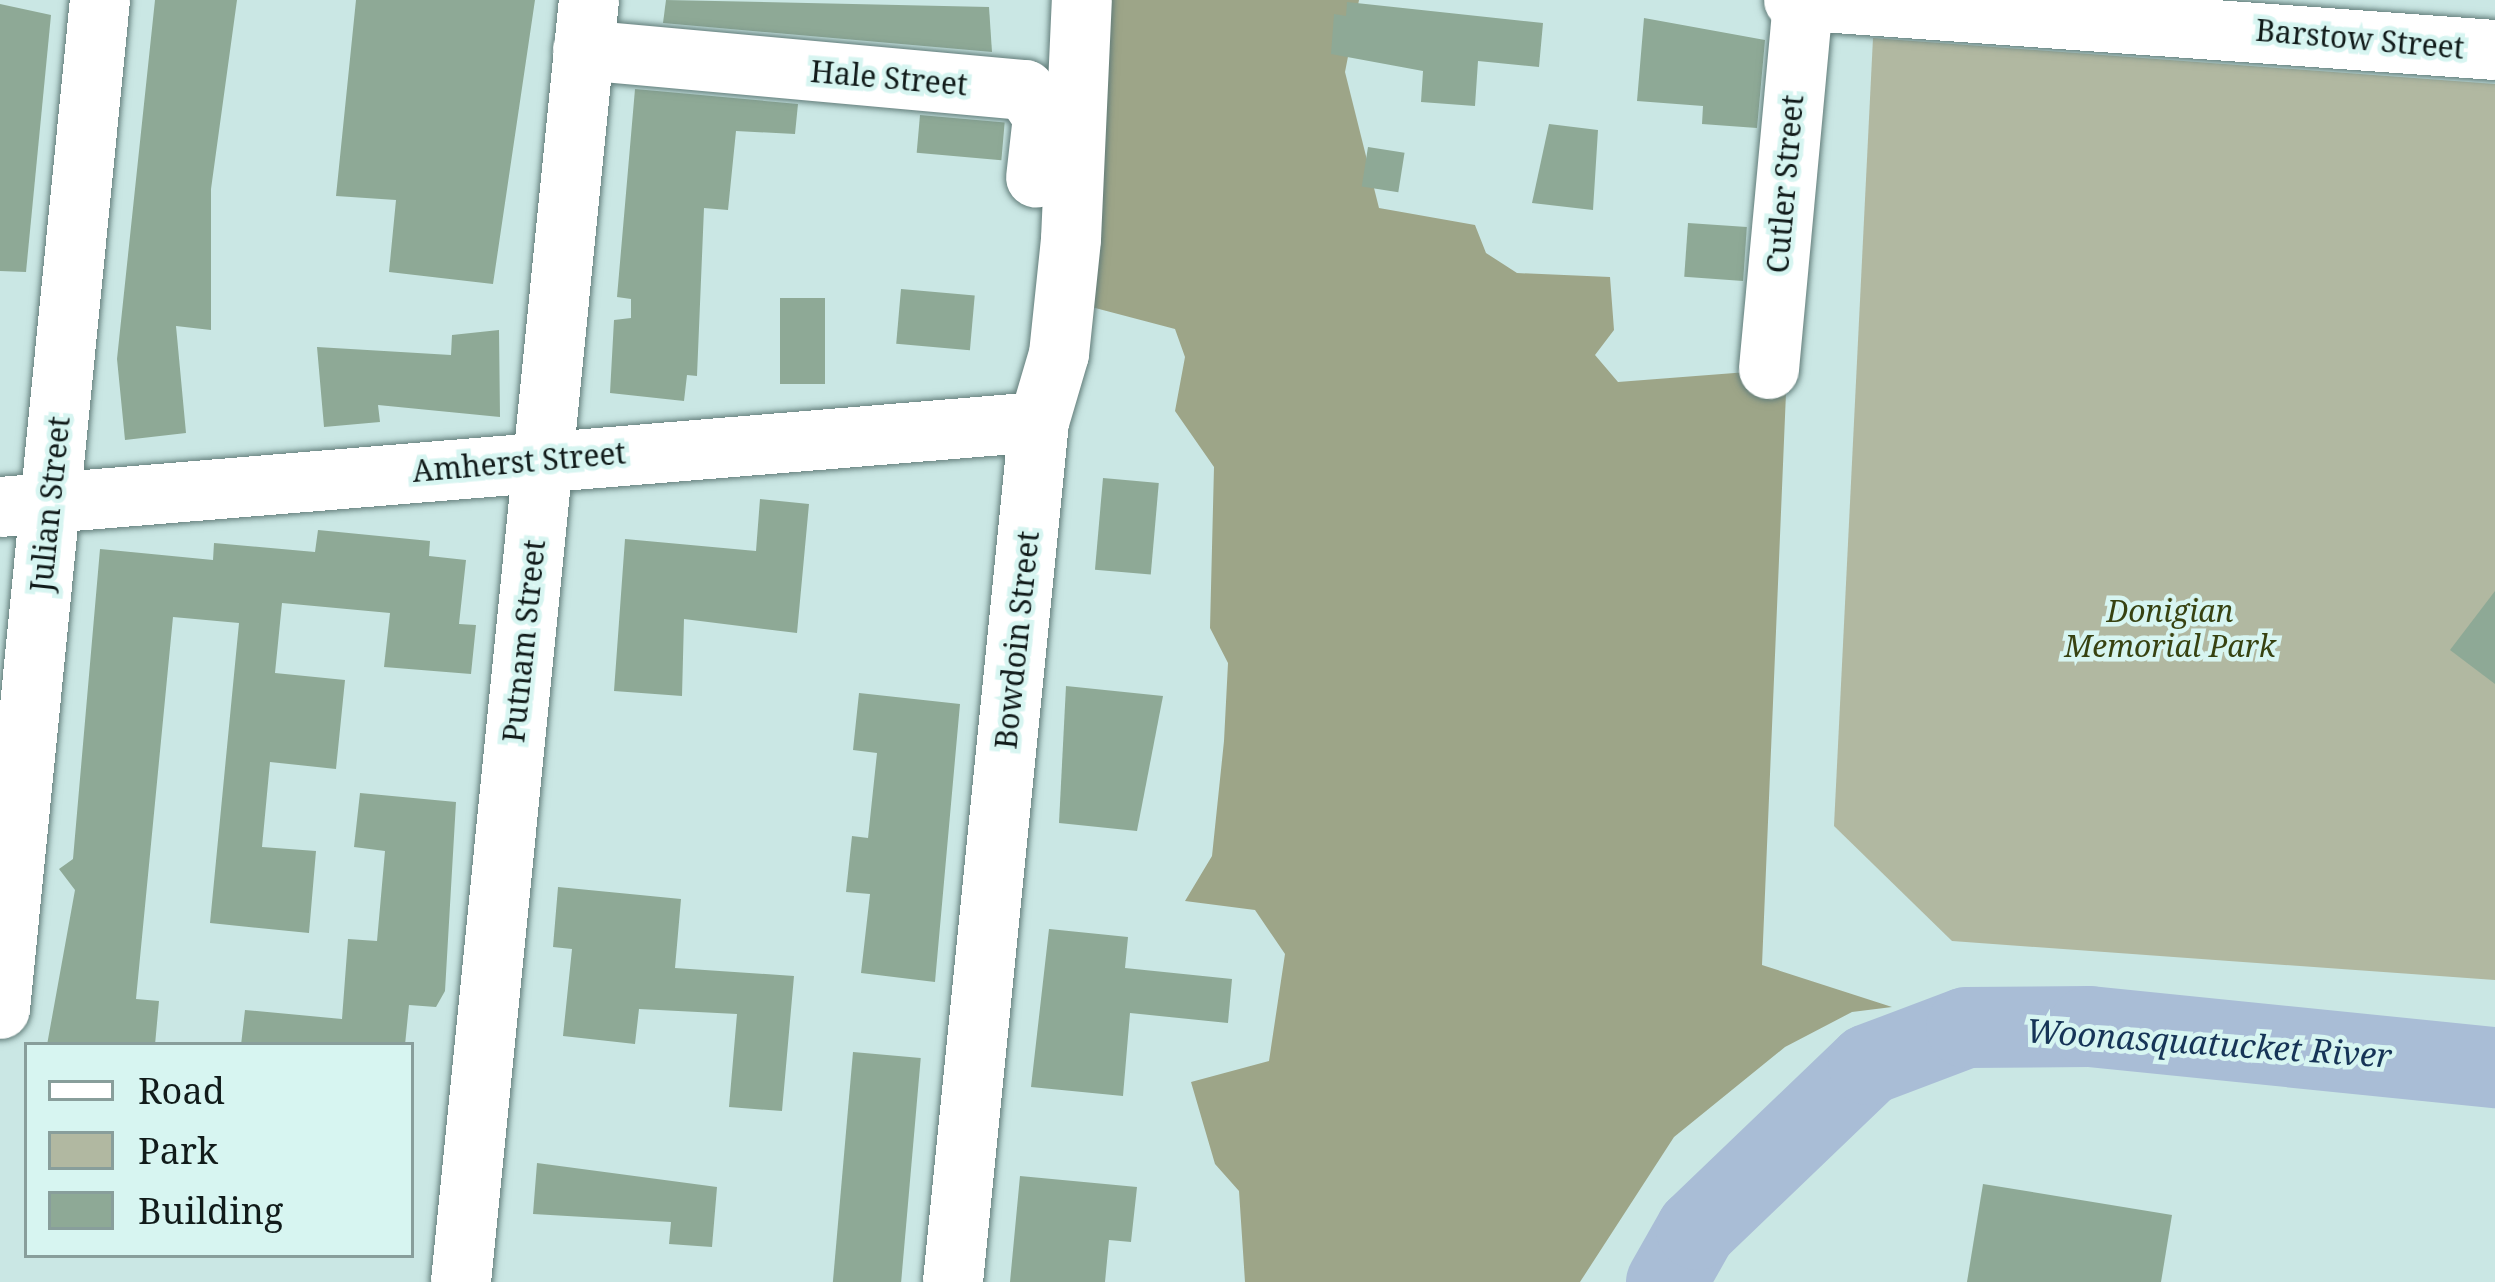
<!DOCTYPE html>
<html>
<head>
<meta charset="utf-8">
<style>
	body { margin:0 }
	#map { position:relative; width:2495px; height:1282px; overflow:hidden; background:#cae7e4; font-family:"Noto Serif",serif }
	div>[style] { position:absolute }
	.green>* { inset:0; background:#b1b8a1 }
	.forest>* { inset:0; background:#9da588 }
	.river>* { height:81px; margin:-40.5px; padding:0 40.5px; transform-origin:40.5px; border-radius:40.5px; background:#a9bdd6 }
	.building>* { inset:0; background:#8ea996; transform-origin:0 0 }
	.roads { filter:drop-shadow(0 0 3px #617c79) drop-shadow(0 0 3px #617c79) }
	.minor>* { height:60px; margin:-30px; padding:0 30px; transform-origin:30px; border-radius:30px; background:#fff }
	span { translate:-50% -50%; white-space:nowrap; text-align:center; line-height:1.15; -webkit-text-stroke:9px #d7f5f1; paint-order:stroke }
	.street-label { font-size:30px; color:#111b1a }
	.park-label { font-size:30px; color:#374211; font-style:italic }
	.water-label { font-size:33px; color:#163457; font-style:italic }
	.legend { position:absolute; left:24px; top:1042px; width:390px; height:216px; box-sizing:border-box; background:#d7f5f1; border:3px solid #889e9b; margin:0; padding:15px 21px; list-style:none; font-size:36px; color:#111b1a }
	.legend li { display:flex; align-items:center; gap:24px; height:60px }
	.legend b { width:60px; border:3px solid #889e9b }
</style>
</head>
<body>
<div id="map">
	<div class="green">
		<i style="clip-path:polygon(1873px 38px,2495px 84px,2495px 980px,1952px 941px,1834px 826px)"></i>
	</div>
	<div class="forest">
		<i style="clip-path:polygon(1087px 0,1359px 0,1345px 72px,1379px 208px,1475px 225px,1486px 253px,1517px 273px,1610px 277px,1614px 330px,1595px 355px,1618px 382px,1787px 369px,1762px 965px,1892px 1007px,1852px 1012px,1785px 1047px,1674px 1137px,1580px 1282px,1245px 1282px,1239px 1191px,1215px 1164px,1191px 1082px,1269px 1061px,1285px 954px,1255px 910px,1185px 901px,1212px 856px,1224px 741px,1228px 663px,1210px 628px,1214px 467px,1175px 411px,1185px 357px,1175px 329px,1080px 304px)"></i>
	</div>
	<div class="river">
		<i style="left:1666px;top:1282px;width:61px;rotate:-60.5deg"></i>
		<i style="left:1696px;top:1229px;width:238px;rotate:-43.8deg"></i>
		<i style="left:1868px;top:1064px;width:105px;rotate:-20.7deg"></i>
		<i style="left:1966px;top:1027px;width:123px;rotate:-0.5deg"></i>
		<i style="left:2089px;top:1026px;width:408px;rotate:5.8deg"></i>
	</div>
	<div class="building">
		<i style="clip-path:polygon(155px 0,237px 0,211px 189px,211px 330px,176px 326px,186px 433px,125px 440px,117px 359px)"></i>
		<i style="clip-path:polygon(356px 0,535px 0,493px 284px,389px 272px,396px 200px,336px 196px)"></i>
		<i style="clip-path:polygon(666px 0,989px 7px,992px 52px,663px 23px)"></i>
		<i style="clip-path:polygon(1347px 2px,1543px 23px,1539px 67px,1478px 61px,1475px 106px,1421px 102px,1423px 71px,1331px 54px,1334px 14px,1346px 16px)"></i>
		<i style="clip-path:polygon(0 4px,51px 15px,26px 272px,0 271px)"></i>
		<i style="clip-path:polygon(1644px 18px,1765px 40px,1757px 128px,1702px 124px,1703px 106px,1637px 101px)"></i>
		<i style="clip-path:polygon(635px 89px,798px 104px,795px 134px,736px 131px,728px 210px,704px 208px,697px 376px,687px 375px,684px 401px,610px 393px,614px 320px,631px 318px,631px 299px,617px 297px)"></i>
		<i style="left:920px;top:115px;width:85px;height:38px;rotate:5deg"></i>
		<i style="clip-path:polygon(1549px 124px,1598px 130px,1593px 210px,1532px 203px)"></i>
		<i style="left:1368px;top:147px;width:37px;height:40px;rotate:9deg"></i>
		<i style="left:1688px;top:223px;width:59px;height:54px;rotate:4deg"></i>
		<i style="left:901px;top:289px;width:74px;height:55px;rotate:5deg"></i>
		<i style="left:780px;top:298px;width:45px;height:86px"></i>
		<i style="clip-path:polygon(499px 330px,500px 417px,378px 405px,380px 422px,324px 427px,317px 347px,451px 355px,452px 335px)"></i>
		<i style="left:1103px;top:478px;width:56px;height:92px;rotate:5deg"></i>
		<i style="clip-path:polygon(760px 499px,809px 504px,797px 633px,684px 619px,682px 696px,614px 691px,625px 539px,756px 551px)"></i>
		<i style="clip-path:polygon(318px 530px,430px 541px,429px 556px,466px 560px,459px 624px,476px 625px,471px 674px,384px 667px,390px 613px,282px 603px,275px 673px,345px 680px,336px 769px,270px 762px,262px 847px,316px 851px,309px 933px,210px 923px,239px 623px,173px 617px,136px 999px,159px 1001px,155px 1045px,47px 1045px,75px 890px,59px 869px,73px 859px,100px 549px,213px 560px,214px 543px,315px 552px)"></i>
		<i style="clip-path:polygon(2495px 591px,2495px 684px,2450px 650px)"></i>
		<i style="clip-path:polygon(1066px 686px,1163px 696px,1137px 831px,1059px 823px)"></i>
		<i style="clip-path:polygon(859px 693px,960px 704px,935px 982px,861px 973px,870px 894px,846px 892px,852px 836px,868px 838px,877px 753px,853px 750px)"></i>
		<i style="clip-path:polygon(360px 793px,456px 802px,445px 991px,436px 1007px,409px 1005px,405px 1045px,241px 1045px,245px 1010px,342px 1019px,348px 939px,377px 941px,385px 851px,354px 847px)"></i>
		<i style="clip-path:polygon(558px 887px,681px 899px,675px 968px,794px 976px,782px 1111px,729px 1107px,737px 1014px,639px 1009px,635px 1044px,563px 1036px,572px 949px,553px 947px)"></i>
		<i style="clip-path:polygon(1049px 929px,1128px 937px,1125px 968px,1232px 979px,1228px 1023px,1130px 1013px,1123px 1096px,1031px 1087px)"></i>
		<i style="left:853px;top:1052px;width:68px;height:232px;rotate:5deg"></i>
		<i style="clip-path:polygon(537px 1163px,717px 1187px,712px 1247px,669px 1244px,671px 1222px,533px 1214px)"></i>
		<i style="clip-path:polygon(1020px 1176px,1137px 1187px,1131px 1242px,1109px 1240px,1105px 1282px,1010px 1282px)"></i>
		<i style="clip-path:polygon(1983px 1184px,2172px 1215px,2161px 1282px,1967px 1282px)"></i>
	</div>
	<div class="roads">
		<div class="minor">
			<i style="left:1794px;top:0;width:703px;rotate:4.08deg"></i>
			<i style="left:583px;top:50px;width:444px;rotate:5.2deg"></i>
			<i style="left:1025px;top:90px;width:32px;rotate:56deg"></i>
			<i style="left:1043px;top:117px;width:61px;rotate:96.5deg"></i>
			<i style="left:1769px;top:369px;width:371px;rotate:-84.7deg"></i>
			<i style="left:0;top:507px;width:1042px;rotate:-4.68deg"></i>
			<i style="left:0;top:1009px;width:1014px;rotate:-84.34deg"></i>
			<i style="left:461px;top:1282px;width:1288px;rotate:-84.3deg"></i>
			<i style="left:953px;top:1282px;width:864px;rotate:-84.29deg"></i>
			<i style="left:1039px;top:422px;width:71px;rotate:-73.6deg"></i>
			<i style="left:1059px;top:354px;width:116px;rotate:-84deg"></i>
			<i style="left:1071px;top:239px;width:239px;rotate:-87.4deg"></i>
		</div>
	</div>
	<div class="street-label">
		<span style="left:2360px;top:39px;rotate:5deg">Barstow Street</span>
		<span style="left:889px;top:78px;rotate:5deg">Hale Street</span>
		<span style="left:1785px;top:184px;rotate:-85deg">Cutler Street</span>
		<span style="left:519px;top:462px;rotate:-5deg">Amherst Street</span>
		<span style="left:50px;top:504px;rotate:-84deg">Julian Street</span>
		<span style="left:1017px;top:640px;rotate:-84deg">Bowdoin Street</span>
		<span style="left:524px;top:641px;rotate:-84deg">Putnam Street</span>
	</div>
	<div class="park-label">
		<span style="left:2170px;top:628px">Donigian<br>Memorial Park</span>
	</div>
	<div class="water-label">
		<span style="left:2209px;top:1043px;rotate:4deg">Woonasquatucket River</span>
	</div>
	<ul class="legend">
	<li><b style="height:15px;background:#fff"></b>Road</li>
	<li><b style="height:33px;background:#b1b8a1"></b>Park</li>
	<li><b style="height:33px;background:#8ea996"></b>Building</li>
	</ul>
</div>
</body>
</html>
